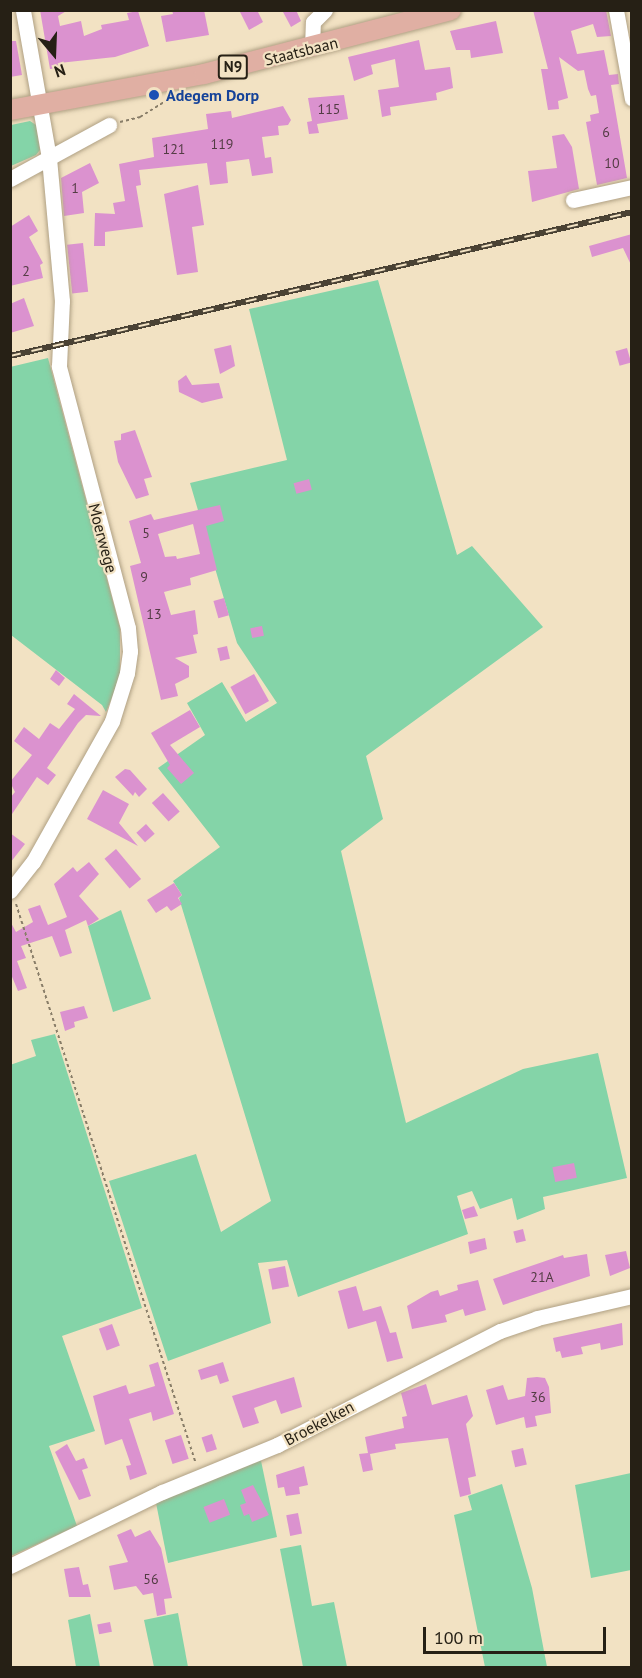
<!DOCTYPE html>
<html>
<head>
<meta charset="utf-8">
<style>
	body { margin:0 }
	#map { position:relative; width:642px; height:1678px; overflow:hidden; background:#f2e2c3; font-family:"PT Sans",sans-serif }
	div>[style] { position:absolute }
	.green>* { inset:0; background:#84d4a8 }
	.building>* { inset:0; background:#db92cf; transform-origin:0 0 }
	.path>* { height:2px; margin-top:-1px; transform-origin:0; background:repeating-linear-gradient(90deg,#887d68 0 3px,transparent 0 6px) }
	.roads { filter:drop-shadow(0 0 2px #afa083) drop-shadow(0 0 2px #afa083) }
	.minor>* { height:15px; margin:-7.5px; padding:0 7.5px; transform-origin:7.5px; border-radius:7.5px; background:#fff }
	.major>* { height:20px; margin:-10px; padding:0 10px; transform-origin:10px; border-radius:10px; background:#e0afa3 }
	.rail>* { height:6px; margin-top:-3px; transform-origin:0; background:repeating-linear-gradient(90deg,#f2e2c3 0 11px,#4a4234 0 22px); box-sizing:border-box; border-block:2px solid #4a4234 }
	.dots>* { width:16px; height:16px; translate:-50% -50%; box-sizing:border-box; border:3px solid #f2e2c3; border-radius:50% }
	span { translate:-50% -50%; white-space:nowrap; text-align:center; line-height:1.15; -webkit-text-stroke:4.5px #f2e2c3; paint-order:stroke }
	.number-label { font-size:14px; color:#533c44 }
	.number-label span { -webkit-text-stroke-width:0 }
	.shield-label span { padding:2px 4px; background:#f2e2c3; border:2px solid; border-radius:4px; -webkit-text-stroke-width:0 }
	.shield-label { font-size:15px; color:#262015; font-weight:700 }
	.street-label { font-size:16px; color:#262015 }
	.transit-label { font-size:16px; color:#164399; font-weight:700 }
	.left { translate:0 -50%; text-align:left }
	.frame { position:absolute; inset:0; border:12px solid #262015; pointer-events:none }
	.north { position:absolute; left:24px; top:24px; width:60px; height:60px; -webkit-text-stroke:4px #f2e2c3; paint-order:stroke; rotate:161deg; font-size:16px; font-weight:700; line-height:24px; text-align:center; color:#262015 }
	.north::after { content:''; display:block; margin:auto; width:21px; height:27px; background:#262015; clip-path:polygon(50% 0,100% 100%,50% 72%,0 100%) }
	.scale { position:absolute; left:423px; top:1627px; width:183px; height:27px; box-sizing:border-box; border:3px solid #262015; border-top:0; padding-left:8px; font-size:18px; line-height:21px; white-space:nowrap; color:#262015; -webkit-text-stroke:4px #f2e2c3; paint-order:stroke }
</style>
</head>
<body>
<div id="map">
	<div class="green">
		<i style="clip-path:polygon(30px 121px,36px 125px,40px 150px,36px 155px,11px 166px,11px 125px)"></i>
		<i style="clip-path:polygon(378px 280px,457px 555px,472px 546px,543px 627px,366px 756px,383px 819px,341px 851px,406px 1123px,523px 1069px,598px 1053px,627px 1178px,543px 1197px,545px 1209px,517px 1220px,512px 1198px,480px 1209px,472px 1191px,457px 1196px,468px 1234px,298px 1297px,287px 1260px,258px 1263px,271px 1323px,168px 1361px,109px 1181px,196px 1154px,221px 1232px,271px 1201px,179px 898px,182px 895px,173px 881px,220px 847px,158px 768px,205px 735px,187px 703px,222px 682px,246px 722px,277px 703px,237px 643px,190px 483px,287px 460px,249px 309px)"></i>
		<i style="clip-path:polygon(48px 358px,120px 628px,120px 678px,106px 712px,102px 705px,11px 635px,10px 367px)"></i>
		<i style="clip-path:polygon(121px 910px,151px 999px,113px 1012px,88px 926px)"></i>
		<i style="clip-path:polygon(55px 1034px,142px 1308px,62px 1336px,95px 1431px,49px 1446px,77px 1526px,11px 1556px,10px 1065px,36px 1056px,31px 1040px)"></i>
		<i style="clip-path:polygon(260px 1456px,277px 1537px,168px 1563px,156px 1503px)"></i>
		<i style="clip-path:polygon(631px 1473px,631px 1570px,591px 1578px,575px 1485px)"></i>
		<i style="clip-path:polygon(502px 1484px,532px 1588px,547px 1667px,485px 1667px,454px 1515px,472px 1510px,468px 1496px)"></i>
		<i style="clip-path:polygon(301px 1545px,312px 1606px,334px 1602px,347px 1667px,303px 1667px,280px 1549px)"></i>
		<i style="clip-path:polygon(178px 1613px,188px 1667px,154px 1667px,144px 1620px)"></i>
		<i style="clip-path:polygon(90px 1614px,100px 1667px,76px 1667px,68px 1620px)"></i>
	</div>
	<div class="building">
		<i style="clip-path:polygon(40px 10px,68px 10px,58px 16px,60px 26px,81px 21px,84px 36px,102px 29px,101px 25px,129px 20px,127px 13px,138px 11px,149px 46px,115px 57px,59px 63px,60px 68px,50px 69px)"></i>
		<i style="clip-path:polygon(172px 10px,204px 10px,209px 35px,166px 42px,161px 16px,173px 14px)"></i>
		<i style="clip-path:polygon(239px 10px,257px 10px,263px 22px,249px 30px)"></i>
		<i style="clip-path:polygon(282px 10px,296px 10px,301px 21px,291px 27px)"></i>
		<i style="clip-path:polygon(533px 10px,606px 10px,611px 36px,597px 37px,593px 24px,571px 31px,577px 54px,604px 50px,609px 75px,618px 74px,619px 84px,611px 85px,627px 178px,597px 185px,586px 122px,591px 121px,590px 115px,599px 113px,596px 95px,591px 96px,588px 89px,584px 70px,578px 71px,559px 57px,568px 98px,558px 101px,559px 109px,548px 110px,541px 69px,548px 69px)"></i>
		<i style="clip-path:polygon(496px 21px,503px 53px,471px 58px,470px 50px,456px 50px,450px 31px)"></i>
		<i style="clip-path:polygon(419px 40px,425px 70px,450px 67px,453px 88px,436px 93px,437px 100px,390px 107px,391px 115px,382px 117px,378px 90px,399px 87px,395px 59px,371px 65px,373px 74px,354px 81px,348px 57px)"></i>
		<i style="clip-path:polygon(10px 41px,16px 41px,22px 75px,10px 77px)"></i>
		<i style="clip-path:polygon(344px 95px,348px 119px,317px 124px,319px 133px,309px 134px,307px 122px,312px 121px,308px 98px)"></i>
		<i style="clip-path:polygon(283px 106px,291px 120px,288px 125px,278px 126px,279px 135px,262px 137px,265px 158px,271px 157px,273px 173px,252px 176px,249px 159px,226px 162px,228px 183px,210px 185px,207px 163px,139px 170px,141px 185px,136px 186px,143px 227px,105px 232px,105px 246px,94px 246px,95px 213px,115px 214px,113px 203px,125px 201px,119px 164px,154px 157px,152px 138px,208px 129px,206px 114px,231px 111px,232px 118px)"></i>
		<i style="clip-path:polygon(564px 134px,572px 147px,579px 189px,532px 202px,528px 171px,557px 168px,552px 136px)"></i>
		<i style="clip-path:polygon(90px 163px,99px 183px,82px 192px,84px 213px,64px 216px,61px 178px)"></i>
		<i style="clip-path:polygon(198px 185px,204px 225px,192px 227px,198px 272px,177px 275px,164px 194px)"></i>
		<i style="clip-path:polygon(29px 215px,38px 231px,29px 237px,43px 263px,40px 265px,43px 278px,10px 286px,10px 227px)"></i>
		<i style="clip-path:polygon(632px 234px,632px 267px,623px 248px,592px 257px,589px 246px)"></i>
		<i style="left:83px;top:243px;width:49px;height:16px;rotate:84deg"></i>
		<i style="clip-path:polygon(24px 298px,34px 326px,10px 333px,10px 304px)"></i>
		<i style="clip-path:polygon(231px 345px,235px 366px,220px 374px,214px 349px)"></i>
		<i style="left:627px;top:348px;width:15px;height:12px;rotate:74deg"></i>
		<i style="clip-path:polygon(186px 375px,192px 385px,219px 383px,223px 398px,202px 403px,179px 392px,178px 381px)"></i>
		<i style="clip-path:polygon(135px 430px,152px 477px,144px 479px,149px 495px,136px 499px,118px 462px,114px 441px,121px 440px,121px 434px)"></i>
		<i style="left:309px;top:479px;width:11px;height:16px;rotate:75deg"></i>
		<i style="clip-path:polygon(evenodd,220px 505px,224px 521px,206px 526px,217px 570px,190px 578px,191px 585px,164px 592px,171px 615px,195px 610px,198px 634px,193px 635px,197px 653px,175px 658px,189px 666px,189px 677px,175px 684px,178px 696px,161px 700px,130px 566px,141px 563px,129px 521px,151px 514px,154px 520px,220px 505px,193px 524px,200px 554px,177px 559px,176px 556px,165px 557px,158px 534px,193px 524px)"></i>
		<i style="left:224px;top:598px;width:18px;height:11px;rotate:74deg"></i>
		<i style="left:262px;top:626px;width:10px;height:12px;rotate:79deg"></i>
		<i style="left:227px;top:646px;width:13px;height:10px;rotate:77deg"></i>
		<i style="clip-path:polygon(56px 670px,65px 678px,59px 686px,50px 679px)"></i>
		<i style="left:254px;top:674px;width:31px;height:27px;rotate:61deg"></i>
		<i style="clip-path:polygon(74px 694px,101px 716px,86px 715px,78px 723px,47px 768px,56px 775px,48px 785px,37px 777px,10px 817px,10px 798px,15px 792px,10px 782px,32px 755px,14px 741px,24px 727px,39px 739px,50px 723px,59px 729px,75px 709px,67px 704px)"></i>
		<i style="clip-path:polygon(190px 710px,200px 727px,170px 745px,194px 773px,181px 784px,167px 768px,170px 765px,151px 733px)"></i>
		<i style="clip-path:polygon(125px 769px,130px 770px,147px 789px,139px 797px,135px 792px,133px 796px,115px 777px)"></i>
		<i style="clip-path:polygon(103px 790px,129px 804px,119px 823px,138px 846px,87px 819px)"></i>
		<i style="left:163px;top:793px;width:25px;height:15px;rotate:48deg"></i>
		<i style="left:146px;top:824px;width:13px;height:13px;rotate:48deg"></i>
		<i style="clip-path:polygon(10px 833px,25px 844px,10px 863px)"></i>
		<i style="left:116px;top:849px;width:39px;height:15px;rotate:50deg"></i>
		<i style="clip-path:polygon(89px 862px,99px 874px,79px 896px,99px 919px,88px 926px,86px 920px,65px 930px,72px 953px,60px 957px,52px 936px,21px 946px,26px 958px,17px 961px,27px 988px,18px 991px,10px 972px,10px 921px,16px 932px,33px 922px,28px 909px,40px 905px,48px 925px,67px 917px,54px 884px,73px 867px,77px 872px)"></i>
		<i style="clip-path:polygon(174px 883px,182px 895px,178px 898px,182px 904px,171px 911px,167px 906px,156px 913px,147px 900px)"></i>
		<i style="clip-path:polygon(84px 1006px,88px 1018px,74px 1022px,75px 1027px,65px 1031px,60px 1012px)"></i>
		<i style="left:574px;top:1163px;width:15px;height:22px;rotate:79deg"></i>
		<i style="clip-path:polygon(474px 1206px,478px 1216px,465px 1219px,462px 1210px)"></i>
		<i style="left:523px;top:1229px;width:12px;height:10px;rotate:76deg"></i>
		<i style="clip-path:polygon(485px 1238px,487px 1249px,470px 1254px,468px 1242px)"></i>
		<i style="clip-path:polygon(626px 1251px,630px 1268px,610px 1276px,605px 1255px)"></i>
		<i style="clip-path:polygon(587px 1254px,590px 1276px,503px 1305px,493px 1279px,563px 1255px,564px 1258px)"></i>
		<i style="left:285px;top:1266px;width:21px;height:17px;rotate:79deg"></i>
		<i style="clip-path:polygon(478px 1280px,486px 1310px,465px 1316px,463px 1309px,445px 1315px,447px 1322px,412px 1329px,407px 1306px,431px 1292px,438px 1290px,440px 1296px,458px 1290px,457px 1285px)"></i>
		<i style="clip-path:polygon(356px 1286px,363px 1311px,381px 1306px,390px 1333px,396px 1332px,403px 1358px,387px 1362px,376px 1321px,348px 1329px,338px 1291px)"></i>
		<i style="clip-path:polygon(622px 1323px,623px 1345px,601px 1350px,600px 1343px,581px 1347px,583px 1354px,562px 1358px,560px 1351px,556px 1352px,553px 1338px)"></i>
		<i style="left:112px;top:1324px;width:23px;height:14px;rotate:70deg"></i>
		<i style="clip-path:polygon(158px 1362px,174px 1414px,153px 1421px,151px 1412px,129px 1419px,147px 1474px,130px 1480px,126px 1466px,131px 1465px,122px 1439px,105px 1445px,93px 1396px,126px 1385px,129px 1394px,155px 1386px,149px 1365px)"></i>
		<i style="clip-path:polygon(223px 1362px,229px 1381px,220px 1384px,217px 1375px,201px 1380px,198px 1370px)"></i>
		<i style="clip-path:polygon(294px 1377px,302px 1407px,281px 1414px,276px 1400px,254px 1408px,259px 1423px,243px 1428px,232px 1396px)"></i>
		<i style="clip-path:polygon(537px 1377px,545px 1378px,549px 1387px,551px 1413px,535px 1416px,537px 1426px,526px 1428px,524px 1417px,496px 1425px,486px 1390px,503px 1385px,508px 1400px,525px 1396px,527px 1378px)"></i>
		<i style="clip-path:polygon(426px 1384px,432px 1405px,467px 1395px,473px 1416px,466px 1424px,476px 1476px,468px 1478px,471px 1494px,460px 1497px,448px 1438px,395px 1444px,396px 1449px,370px 1454px,373px 1470px,363px 1472px,359px 1454px,368px 1453px,365px 1437px,404px 1428px,402px 1417px,407px 1416px,401px 1393px)"></i>
		<i style="left:212px;top:1434px;width:16px;height:11px;rotate:72deg"></i>
		<i style="left:181px;top:1435px;width:25px;height:17px;rotate:72deg"></i>
		<i style="clip-path:polygon(67px 1444px,76px 1461px,84px 1458px,88px 1468px,82px 1470px,91px 1496px,79px 1500px,55px 1452px)"></i>
		<i style="left:523px;top:1448px;width:17px;height:12px;rotate:77deg"></i>
		<i style="clip-path:polygon(304px 1466px,308px 1485px,299px 1487px,300px 1494px,286px 1496px,284px 1487px,278px 1488px,276px 1475px)"></i>
		<i style="clip-path:polygon(253px 1485px,269px 1515px,252px 1522px,249px 1514px,244px 1516px,240px 1505px,246px 1503px,241px 1490px)"></i>
		<i style="left:224px;top:1499px;width:17px;height:22px;rotate:69deg"></i>
		<i style="left:298px;top:1513px;width:21px;height:12px;rotate:79deg"></i>
		<i style="clip-path:polygon(131px 1529px,135px 1537px,150px 1530px,161px 1548px,172px 1598px,164px 1599px,166px 1614px,157px 1616px,153px 1593px,143px 1595px,136px 1586px,114px 1590px,109px 1566px,128px 1562px,117px 1535px)"></i>
		<i style="clip-path:polygon(79px 1567px,83px 1585px,88px 1584px,91px 1597px,69px 1597px,64px 1569px)"></i>
		<i style="left:110px;top:1622px;width:10px;height:13px;rotate:79deg"></i>
	</div>
	<div class="path">
		<i style="left:120px;top:122px;width:21px;rotate:-14deg"></i>
		<i style="left:140px;top:117px;width:40px;rotate:-32deg"></i>
		<i style="left:16px;top:904px;width:588px;rotate:72.18deg"></i>
	</div>
	<div class="roads">
		<div class="minor">
			<i style="left:616px;top:10px;width:90px;rotate:79.8deg"></i>
			<i style="left:312px;top:48px;width:26px;rotate:-88deg"></i>
			<i style="left:313px;top:22px;width:17px;rotate:-45deg"></i>
			<i style="left:10px;top:179px;width:113px;rotate:-28.6deg"></i>
			<i style="left:573px;top:200px;width:60px;rotate:-12.4deg"></i>
			<i style="left:10px;top:891px;width:37px;rotate:-52deg"></i>
			<i style="left:33px;top:862px;width:162px;rotate:-60.7deg"></i>
			<i style="left:112px;top:721px;width:50px;rotate:-72.6deg"></i>
			<i style="left:127px;top:673px;width:22px;rotate:-82deg"></i>
			<i style="left:130px;top:651px;width:23px;rotate:-95deg"></i>
			<i style="left:128px;top:628px;width:271px;rotate:-104.8deg"></i>
			<i style="left:59px;top:366px;width:65px;rotate:-87.4deg"></i>
			<i style="left:62px;top:301px;width:144px;rotate:-95.2deg"></i>
			<i style="left:49px;top:158px;width:150px;rotate:-100deg"></i>
			<i style="left:10px;top:1566px;width:169px;rotate:-26deg"></i>
			<i style="left:162px;top:1492px;width:124px;rotate:-22.2deg"></i>
			<i style="left:277px;top:1445px;width:250px;rotate:-27.1deg"></i>
			<i style="left:500px;top:1331px;width:39px;rotate:-19deg"></i>
			<i style="left:537px;top:1318px;width:98px;rotate:-13deg"></i>
		</div>
		<div class="major">
			<i style="left:10px;top:110px;width:197px;rotate:-10.5deg"></i>
			<i style="left:204px;top:74px;width:255px;rotate:-14.5deg"></i>
		</div>
	</div>
	<div class="rail">
		<i style="left:10px;top:356px;width:638px;rotate:-13.03deg"></i>
	</div>
	<div class="dots">
		<i style="left:154px;top:95px;background:#1a4fb4"></i>
	</div>
	<div class="number-label">
		<span style="left:329px;top:109px">115</span>
		<span style="left:606px;top:132px">6</span>
		<span style="left:222px;top:144px">119</span>
		<span style="left:174px;top:149px">121</span>
		<span style="left:612px;top:163px">10</span>
		<span style="left:75px;top:188px">1</span>
		<span style="left:26px;top:271px">2</span>
		<span style="left:146px;top:533px">5</span>
		<span style="left:144px;top:577px">9</span>
		<span style="left:154px;top:614px">13</span>
		<span style="left:542px;top:1277px">21A</span>
		<span style="left:538px;top:1397px">36</span>
		<span style="left:151px;top:1579px">56</span>
	</div>
	<div class="shield-label">
		<span style="left:233px;top:67px">N9</span>
	</div>
	<div class="street-label">
		<span style="left:301px;top:51px;rotate:-14deg">Staatsbaan</span>
		<span style="left:103px;top:538px;rotate:75deg">Moerwege</span>
		<span style="left:319px;top:1423px;rotate:-28deg">Broekelken</span>
	</div>
	<div class="transit-label">
		<span class="left" style="left:166px;top:95px">Adegem Dorp</span>
	</div>
	<div class="frame"></div>
	<div class="north">N</div>
	<div class="scale">100 m</div>
</div>
</body>
</html>
